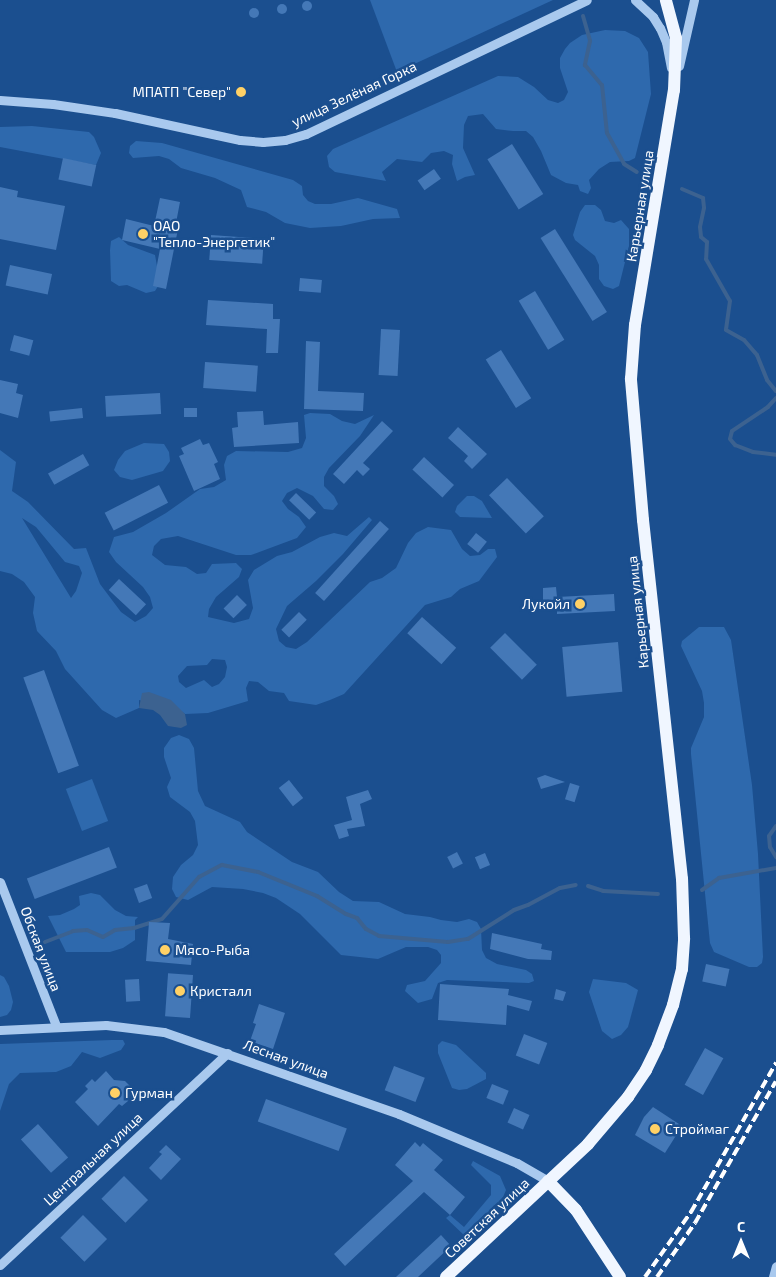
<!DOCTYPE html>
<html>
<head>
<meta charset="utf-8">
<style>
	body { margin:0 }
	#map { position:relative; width:776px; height:1277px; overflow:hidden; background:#1b4f8f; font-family:"Exo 2",sans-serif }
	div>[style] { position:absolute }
	.green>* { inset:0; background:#2e69ad; transform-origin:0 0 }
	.water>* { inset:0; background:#3c6290 }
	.stream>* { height:4px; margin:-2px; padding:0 2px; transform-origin:2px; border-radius:2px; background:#3c6290 }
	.building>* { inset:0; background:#4478b7; transform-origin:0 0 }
	.round { border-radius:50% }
	.minor>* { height:9px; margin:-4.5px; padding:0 4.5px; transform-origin:4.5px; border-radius:4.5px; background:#a9c9ee }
	.major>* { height:12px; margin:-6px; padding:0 6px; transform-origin:6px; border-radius:6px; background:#f0f6ff }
	.rail>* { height:4px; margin-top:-2px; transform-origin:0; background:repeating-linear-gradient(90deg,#fff 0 9px,transparent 0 13px) }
	.dots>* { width:14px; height:14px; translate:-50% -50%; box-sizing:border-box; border:2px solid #1b4f8f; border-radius:50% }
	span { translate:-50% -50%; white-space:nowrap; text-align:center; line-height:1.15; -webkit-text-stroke:5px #1b4f8f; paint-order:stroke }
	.poi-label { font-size:14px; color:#fff }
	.right { translate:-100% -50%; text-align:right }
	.left { translate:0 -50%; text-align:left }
	.street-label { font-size:14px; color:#fff }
	.north { position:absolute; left:716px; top:1217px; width:50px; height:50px; -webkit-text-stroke:4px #1b4f8f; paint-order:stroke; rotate:0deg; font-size:14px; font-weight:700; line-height:20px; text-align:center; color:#fff }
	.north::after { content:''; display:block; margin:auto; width:18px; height:22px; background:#fff; clip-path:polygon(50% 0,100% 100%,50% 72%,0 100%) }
</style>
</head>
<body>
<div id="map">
	<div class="green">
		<i style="clip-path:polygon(370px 0,553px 0,397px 72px)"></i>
		<i style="clip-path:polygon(605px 30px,625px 31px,639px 38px,648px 52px,651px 94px,635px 158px,629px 161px,610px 162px,599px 169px,589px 180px,591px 188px,588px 194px,580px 191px,578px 185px,566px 183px,551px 175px,541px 151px,533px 137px,526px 131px,513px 131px,496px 129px,483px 114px,468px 116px,464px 125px,463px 148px,475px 175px,465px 177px,457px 181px,452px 164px,453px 155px,444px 151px,431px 153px,422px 162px,397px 159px,382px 172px,386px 181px,335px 172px,329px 167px,327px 156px,333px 149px,498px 76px,518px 77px,534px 87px,548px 100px,558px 103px,564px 100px,568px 92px,560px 68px,560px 58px,565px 49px,570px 43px,582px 35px)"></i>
		<i style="clip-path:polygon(32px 126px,89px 132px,94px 137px,101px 153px,96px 165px,0 147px,0 127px)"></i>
		<i style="clip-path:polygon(136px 141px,162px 143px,293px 180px,302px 186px,303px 195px,308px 201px,315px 204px,331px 204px,358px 198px,397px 209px,400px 218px,373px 219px,341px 226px,310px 228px,285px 223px,266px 212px,247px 207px,241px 190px,215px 178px,181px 168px,169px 159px,159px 156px,133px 158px,129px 153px,130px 146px)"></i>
		<i style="clip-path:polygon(585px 205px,595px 205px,601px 210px,605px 221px,614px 223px,621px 220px,629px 229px,629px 246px,619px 286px,613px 289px,604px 286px,599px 279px,599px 265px,595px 256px,575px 240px,573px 235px,580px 212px)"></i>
		<i style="clip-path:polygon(119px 237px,128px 245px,155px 255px,160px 283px,155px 291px,146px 293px,127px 285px,119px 286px,111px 281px,110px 250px,111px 241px)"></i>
		<i style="clip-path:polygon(evenodd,310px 413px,330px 414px,342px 421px,355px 424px,374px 415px,360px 436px,329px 468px,324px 477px,324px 486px,334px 496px,338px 504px,333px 510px,324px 509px,313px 496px,297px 488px,287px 493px,282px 501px,288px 509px,299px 517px,306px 527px,297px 538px,251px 555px,236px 555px,178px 536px,161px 539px,154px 546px,152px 555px,165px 565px,186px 567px,197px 574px,206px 573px,212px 564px,236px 563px,242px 569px,239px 577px,216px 597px,209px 609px,208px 617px,234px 623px,249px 619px,253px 608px,248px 580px,254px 570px,277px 556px,292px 552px,320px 537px,334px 533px,347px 536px,369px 517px,372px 520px,343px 554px,316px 581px,287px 606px,276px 629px,279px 641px,286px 647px,296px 649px,307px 642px,370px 582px,382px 578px,396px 568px,408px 543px,416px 533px,428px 527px,451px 530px,462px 549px,470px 556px,480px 555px,488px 549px,495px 549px,497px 557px,479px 581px,460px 589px,451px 597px,425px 605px,344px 694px,330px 700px,316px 705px,289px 701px,284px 693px,269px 691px,258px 682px,249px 681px,246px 688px,248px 701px,208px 713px,185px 714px,181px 711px,139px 700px,139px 708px,116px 718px,102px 710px,65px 669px,56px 651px,37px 631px,33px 613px,35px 597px,24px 582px,12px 574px,0 571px,0 450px,16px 462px,12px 491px,28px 502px,74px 549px,86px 548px,100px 584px,121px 612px,135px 622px,146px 616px,153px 608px,150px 597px,143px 587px,116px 562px,109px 552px,114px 537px,133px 532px,166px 513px,200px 489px,214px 487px,226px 480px,224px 465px,227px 456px,236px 451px,288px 452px,302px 448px,306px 438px,304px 415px,310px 413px,22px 518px,36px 527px,65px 562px,79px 566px,82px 573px,76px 591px,71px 598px,22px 518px,310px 413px,212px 659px,225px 660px,227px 667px,225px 677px,219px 684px,212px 687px,204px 680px,186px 688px,179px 682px,178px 676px,187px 666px,207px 665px,212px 659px)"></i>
		<i style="clip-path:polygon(144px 443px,164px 444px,169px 452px,170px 461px,163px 471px,132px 480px,120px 477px,114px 470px,118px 460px,125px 451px)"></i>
		<i style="clip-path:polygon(467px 496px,474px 496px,482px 501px,492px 518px,460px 517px,455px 512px,457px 506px)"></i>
		<i style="clip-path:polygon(699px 627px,724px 627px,731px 640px,752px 785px,758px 854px,763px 957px,762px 963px,757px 967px,749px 967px,714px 952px,710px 943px,691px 754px,691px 748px,704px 717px,704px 703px,702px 691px,681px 646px,682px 641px)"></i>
		<i style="clip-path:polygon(179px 735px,189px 739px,194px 748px,198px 791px,205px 806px,240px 822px,247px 832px,292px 862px,318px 872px,339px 892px,353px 901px,379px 902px,405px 914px,430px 917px,441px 920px,457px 922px,469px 919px,477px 922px,481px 929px,482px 950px,486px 958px,497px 964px,526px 970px,532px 974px,534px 981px,529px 983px,447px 980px,438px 983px,432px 999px,418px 1003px,405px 991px,407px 985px,425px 981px,441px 963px,441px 955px,437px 950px,428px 947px,406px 947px,378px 959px,341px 955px,300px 914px,276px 898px,263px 893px,243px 889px,212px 887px,188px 900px,176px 897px,172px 889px,173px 877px,181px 865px,193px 855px,198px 845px,195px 821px,190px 812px,170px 797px,167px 787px,171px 778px,164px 757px,164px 748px,171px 738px)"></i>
		<i style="left:92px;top:779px;width:45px;height:28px;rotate:69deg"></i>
		<i style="clip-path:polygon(91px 893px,100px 895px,115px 910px,126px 916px,138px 917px,135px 920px,135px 940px,123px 948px,110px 952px,66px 952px,48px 916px,60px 915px,74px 909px,80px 905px,79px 896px)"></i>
		<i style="clip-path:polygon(0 975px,4px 977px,9px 986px,13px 1002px,11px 1010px,7px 1015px,0 1017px)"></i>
		<i style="clip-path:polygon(593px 979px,626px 983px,638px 990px,628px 1027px,621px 1035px,612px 1039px,602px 1031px,589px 992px)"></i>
		<i style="clip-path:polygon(112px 1040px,123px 1040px,125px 1044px,121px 1050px,100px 1058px,82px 1052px,71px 1066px,56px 1072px,20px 1073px,9px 1084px,0 1111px,0 1044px)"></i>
		<i style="clip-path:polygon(442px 1041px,456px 1045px,486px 1073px,486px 1079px,467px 1089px,459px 1090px,452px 1088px,438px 1053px,438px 1045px)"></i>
		<i style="clip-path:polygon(473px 1161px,500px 1176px,506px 1190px,501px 1202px,466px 1237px,446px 1218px,450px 1215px,464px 1227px,491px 1195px,491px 1185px,471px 1165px)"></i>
	</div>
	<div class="water">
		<i style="clip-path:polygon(149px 692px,171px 700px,185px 714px,187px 725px,181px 728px,168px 726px,160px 715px,153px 710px,139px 708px,142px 693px)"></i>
	</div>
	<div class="stream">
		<i style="left:583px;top:16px;width:26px;rotate:74deg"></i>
		<i style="left:590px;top:41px;width:25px;rotate:102deg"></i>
		<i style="left:585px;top:65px;width:26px;rotate:50deg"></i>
		<i style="left:602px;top:85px;width:48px;rotate:84.1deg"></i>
		<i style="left:607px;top:133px;width:35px;rotate:61deg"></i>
		<i style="left:624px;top:164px;width:15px;rotate:32deg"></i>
		<i style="left:682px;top:189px;width:23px;rotate:23deg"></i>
		<i style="left:703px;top:198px;width:10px;rotate:84deg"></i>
		<i style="left:704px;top:208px;width:19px;rotate:102deg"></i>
		<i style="left:700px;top:227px;width:10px;rotate:84deg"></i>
		<i style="left:701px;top:237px;width:8px;rotate:40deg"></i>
		<i style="left:707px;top:242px;width:17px;rotate:93deg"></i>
		<i style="left:706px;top:259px;width:48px;rotate:60.3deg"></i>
		<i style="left:730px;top:301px;width:29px;rotate:98deg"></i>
		<i style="left:726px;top:330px;width:21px;rotate:29deg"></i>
		<i style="left:744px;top:340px;width:20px;rotate:49deg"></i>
		<i style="left:757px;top:355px;width:27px;rotate:68deg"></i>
		<i style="left:767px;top:380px;width:14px;rotate:51deg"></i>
		<i style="left:776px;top:398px;width:12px;rotate:132deg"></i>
		<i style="left:768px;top:407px;width:43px;rotate:146.3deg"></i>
		<i style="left:732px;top:431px;width:8px;rotate:104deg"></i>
		<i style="left:730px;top:439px;width:8px;rotate:50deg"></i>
		<i style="left:735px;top:445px;width:19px;rotate:21deg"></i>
		<i style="left:753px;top:452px;width:23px;rotate:7deg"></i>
		<i style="left:776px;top:826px;width:12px;rotate:125deg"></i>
		<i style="left:769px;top:836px;width:11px;rotate:85deg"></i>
		<i style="left:770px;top:847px;width:12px;rotate:59deg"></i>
		<i style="left:588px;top:886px;width:16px;rotate:18deg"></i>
		<i style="left:603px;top:891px;width:55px;rotate:3.1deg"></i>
		<i style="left:702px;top:890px;width:21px;rotate:-35deg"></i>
		<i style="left:719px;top:878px;width:58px;rotate:-10deg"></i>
		<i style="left:45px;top:942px;width:30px;rotate:-21deg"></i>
		<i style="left:73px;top:931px;width:14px;rotate:-4deg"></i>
		<i style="left:87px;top:930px;width:17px;rotate:24deg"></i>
		<i style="left:103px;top:937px;width:14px;rotate:-30deg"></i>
		<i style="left:115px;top:930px;width:19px;rotate:-6deg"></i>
		<i style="left:134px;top:928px;width:29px;rotate:-18deg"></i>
		<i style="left:162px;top:919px;width:56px;rotate:-48.6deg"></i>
		<i style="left:199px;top:877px;width:26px;rotate:-28deg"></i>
		<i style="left:222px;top:865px;width:37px;rotate:11deg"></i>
		<i style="left:258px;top:872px;width:64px;rotate:22.1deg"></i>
		<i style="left:317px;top:896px;width:34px;rotate:32deg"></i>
		<i style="left:346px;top:914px;width:12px;rotate:20deg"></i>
		<i style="left:357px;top:918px;width:14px;rotate:51deg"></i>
		<i style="left:366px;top:929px;width:15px;rotate:28deg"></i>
		<i style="left:379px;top:936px;width:69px;rotate:5deg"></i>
		<i style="left:448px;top:942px;width:20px;rotate:-9deg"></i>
		<i style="left:468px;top:939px;width:54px;rotate:-32.2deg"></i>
		<i style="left:514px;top:910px;width:15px;rotate:-20deg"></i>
		<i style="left:528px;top:905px;width:36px;rotate:-28deg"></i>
		<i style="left:560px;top:888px;width:16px;rotate:-11deg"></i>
	</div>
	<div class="building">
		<i class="round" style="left:302px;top:1px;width:10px;height:10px"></i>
		<i class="round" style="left:277px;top:4px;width:10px;height:10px"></i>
		<i class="round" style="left:249px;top:8px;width:10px;height:10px"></i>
		<i style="left:512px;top:144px;width:59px;height:29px;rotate:58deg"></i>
		<i style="left:63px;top:158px;width:34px;height:22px;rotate:12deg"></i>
		<i style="left:434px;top:169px;width:12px;height:20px;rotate:55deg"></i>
		<i style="clip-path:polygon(0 187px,18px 191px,17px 197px,65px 206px,56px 250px,0 239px)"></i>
		<i style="clip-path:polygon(160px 198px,180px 202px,176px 223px,179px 224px,166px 289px,153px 286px,160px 249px,122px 240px,126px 219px,154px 226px)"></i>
		<i style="left:555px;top:229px;width:98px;height:17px;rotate:58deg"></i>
		<i style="left:211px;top:235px;width:53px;height:25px;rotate:4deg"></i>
		<i style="left:10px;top:265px;width:43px;height:21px;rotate:12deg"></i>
		<i style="left:300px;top:278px;width:22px;height:13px;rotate:5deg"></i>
		<i style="left:535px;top:291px;width:57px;height:19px;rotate:59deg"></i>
		<i style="clip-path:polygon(208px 300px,273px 304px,273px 319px,280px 319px,278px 353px,266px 353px,267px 329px,206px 325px)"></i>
		<i style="left:381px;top:329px;width:19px;height:46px;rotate:3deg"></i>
		<i style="left:14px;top:335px;width:20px;height:16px;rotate:15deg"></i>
		<i style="clip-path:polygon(306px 341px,320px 342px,318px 391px,364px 393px,363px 411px,304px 409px)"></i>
		<i style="left:501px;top:350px;width:57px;height:18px;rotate:58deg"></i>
		<i style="left:205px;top:362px;width:53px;height:26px;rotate:4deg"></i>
		<i style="clip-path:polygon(0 380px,18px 384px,16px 393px,23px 395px,18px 418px,0 413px)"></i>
		<i style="left:160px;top:393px;width:21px;height:55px;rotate:87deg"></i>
		<i style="left:82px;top:408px;width:10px;height:33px;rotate:84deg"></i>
		<i style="left:184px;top:408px;width:13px;height:9px"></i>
		<i style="clip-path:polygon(263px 411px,264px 425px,298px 422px,299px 443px,234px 447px,232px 428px,238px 427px,237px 412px)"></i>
		<i style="clip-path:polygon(382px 421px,393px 431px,363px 463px,370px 469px,363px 476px,357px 470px,344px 484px,333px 474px)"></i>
		<i style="clip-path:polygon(458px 427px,487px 454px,472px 469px,464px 461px,468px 456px,448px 438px)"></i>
		<i style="clip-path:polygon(200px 439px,203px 445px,209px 443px,218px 462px,214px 464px,220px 479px,194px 491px,179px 456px,184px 454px,181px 448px)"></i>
		<i style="left:83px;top:454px;width:13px;height:40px;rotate:61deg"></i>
		<i style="left:424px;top:457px;width:41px;height:17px;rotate:43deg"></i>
		<i style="left:507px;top:478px;width:53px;height:25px;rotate:46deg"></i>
		<i style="left:159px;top:485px;width:20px;height:61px;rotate:63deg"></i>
		<i style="left:296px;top:493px;width:28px;height:10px;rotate:44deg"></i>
		<i style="left:380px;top:521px;width:12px;height:97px;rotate:42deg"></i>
		<i style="left:476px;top:533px;width:14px;height:14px;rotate:39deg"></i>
		<i style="left:119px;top:579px;width:37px;height:15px;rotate:43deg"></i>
		<i style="clip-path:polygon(556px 587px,557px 597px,614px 594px,615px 611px,557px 614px,557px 607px,543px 608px,543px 588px)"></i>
		<i style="left:237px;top:595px;width:14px;height:19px;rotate:45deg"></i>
		<i style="left:299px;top:612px;width:11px;height:25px;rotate:45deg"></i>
		<i style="left:422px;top:617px;width:46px;height:22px;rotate:42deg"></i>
		<i style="left:505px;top:633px;width:45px;height:21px;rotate:45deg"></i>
		<i style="left:618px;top:642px;width:50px;height:56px;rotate:85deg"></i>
		<i style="left:44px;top:670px;width:102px;height:22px;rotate:70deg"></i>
		<i style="clip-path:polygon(545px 775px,565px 782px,541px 789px,537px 778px)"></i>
		<i style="left:289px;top:780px;width:23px;height:13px;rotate:52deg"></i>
		<i style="left:570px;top:783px;width:10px;height:17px;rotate:17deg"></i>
		<i style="clip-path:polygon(368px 790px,372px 799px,360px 804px,365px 826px,347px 829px,349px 836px,339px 839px,334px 825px,352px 820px,346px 797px)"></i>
		<i style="left:109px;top:847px;width:22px;height:88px;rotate:69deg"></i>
		<i style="left:457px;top:852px;width:13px;height:11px;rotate:63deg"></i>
		<i style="left:485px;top:853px;width:13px;height:11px;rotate:67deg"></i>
		<i style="left:147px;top:884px;width:15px;height:14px;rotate:70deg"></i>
		<i style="clip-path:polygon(149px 922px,170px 923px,168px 939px,193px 944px,191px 965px,146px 961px)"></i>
		<i style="clip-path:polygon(492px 933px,542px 944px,541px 949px,552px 951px,551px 960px,528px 959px,490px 949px)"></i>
		<i style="left:706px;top:964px;width:24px;height:18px;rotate:12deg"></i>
		<i style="left:193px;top:975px;width:43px;height:25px;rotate:94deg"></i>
		<i style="left:139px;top:979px;width:22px;height:14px;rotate:87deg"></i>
		<i style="clip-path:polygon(440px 984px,509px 989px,508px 995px,532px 1001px,529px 1011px,507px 1005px,506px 1025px,438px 1020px)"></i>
		<i style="clip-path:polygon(556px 989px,566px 992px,563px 1001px,554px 999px)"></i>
		<i style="clip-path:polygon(259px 1004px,285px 1013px,273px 1049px,250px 1041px,256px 1024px,253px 1023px)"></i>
		<i style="left:524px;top:1034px;width:25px;height:23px;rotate:21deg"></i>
		<i style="left:705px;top:1048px;width:21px;height:42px;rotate:29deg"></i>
		<i style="left:394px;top:1066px;width:33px;height:26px;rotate:21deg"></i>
		<i style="clip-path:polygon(106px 1071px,114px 1080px,125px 1081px,130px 1086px,131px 1093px,128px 1101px,122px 1106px,119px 1104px,98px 1126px,75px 1102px,88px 1089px,85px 1086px,92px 1079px,95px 1082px)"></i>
		<i style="left:492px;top:1084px;width:18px;height:15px;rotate:22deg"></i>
		<i style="left:266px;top:1099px;width:86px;height:24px;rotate:20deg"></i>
		<i style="clip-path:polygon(653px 1107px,682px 1126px,665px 1153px,635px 1135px,644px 1117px)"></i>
		<i style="left:514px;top:1108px;width:17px;height:16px;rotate:24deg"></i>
		<i style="left:38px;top:1124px;width:45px;height:23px;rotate:48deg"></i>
		<i style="clip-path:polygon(415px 1142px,420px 1147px,423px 1143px,443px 1160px,434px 1170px,465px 1197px,450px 1215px,424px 1192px,345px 1266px,334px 1254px,413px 1181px,395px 1165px)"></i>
		<i style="clip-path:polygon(166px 1145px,181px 1159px,161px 1180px,149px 1168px,162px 1154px,159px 1152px)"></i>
		<i style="left:124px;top:1176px;width:34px;height:32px;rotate:45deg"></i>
		<i style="left:83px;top:1215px;width:34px;height:32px;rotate:45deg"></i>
		<i style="clip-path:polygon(441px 1235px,451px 1246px,418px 1277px,396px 1277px)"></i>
	</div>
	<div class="minor">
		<i style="left:635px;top:0;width:25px;rotate:43deg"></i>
		<i style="left:653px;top:17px;width:13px;rotate:58deg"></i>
		<i style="left:660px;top:28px;width:15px;rotate:67deg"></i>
		<i style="left:666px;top:42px;width:26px;rotate:79deg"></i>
		<i style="left:679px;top:66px;width:68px;rotate:-77.2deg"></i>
		<i style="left:0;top:100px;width:53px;rotate:4.3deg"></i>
		<i style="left:53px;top:104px;width:63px;rotate:8.3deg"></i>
		<i style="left:115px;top:113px;width:128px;rotate:12.2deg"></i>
		<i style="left:240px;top:140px;width:23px;rotate:5deg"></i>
		<i style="left:263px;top:142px;width:22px;rotate:-5deg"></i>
		<i style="left:285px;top:140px;width:22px;rotate:-16deg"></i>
		<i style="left:306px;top:134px;width:311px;rotate:-25.5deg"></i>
		<i style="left:0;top:882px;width:155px;rotate:68.7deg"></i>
		<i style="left:0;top:1030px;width:106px;rotate:-2.7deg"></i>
		<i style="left:106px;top:1025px;width:58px;rotate:6.9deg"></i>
		<i style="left:164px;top:1032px;width:249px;rotate:19.2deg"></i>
		<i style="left:399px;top:1114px;width:128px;rotate:22.6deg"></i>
		<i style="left:517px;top:1163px;width:36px;rotate:30deg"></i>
		<i style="left:0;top:1265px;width:311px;rotate:-43deg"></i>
		<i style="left:773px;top:1277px;width:11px;rotate:-75deg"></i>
	</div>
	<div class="major">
		<i style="left:548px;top:1181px;width:40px;rotate:46deg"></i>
		<i style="left:576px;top:1210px;width:80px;rotate:56.7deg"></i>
		<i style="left:446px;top:1277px;width:195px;rotate:-43.1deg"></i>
		<i style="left:588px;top:1144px;width:62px;rotate:-49.6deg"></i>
		<i style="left:628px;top:1097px;width:32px;rotate:-56deg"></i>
		<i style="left:646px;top:1070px;width:28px;rotate:-64deg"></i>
		<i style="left:658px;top:1045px;width:43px;rotate:-69.4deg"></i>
		<i style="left:673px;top:1005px;width:37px;rotate:-76deg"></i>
		<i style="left:682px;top:969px;width:31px;rotate:-86deg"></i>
		<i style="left:684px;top:938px;width:59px;rotate:-91.9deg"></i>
		<i style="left:682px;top:879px;width:361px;rotate:-96.2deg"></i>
		<i style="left:643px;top:520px;width:142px;rotate:-94.9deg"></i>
		<i style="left:631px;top:379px;width:54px;rotate:-85.8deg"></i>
		<i style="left:635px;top:325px;width:238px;rotate:-80.6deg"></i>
		<i style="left:674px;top:90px;width:52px;rotate:-87.8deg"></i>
		<i style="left:676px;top:38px;width:39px;rotate:-105deg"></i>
	</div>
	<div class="rail">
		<i style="left:645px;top:1277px;width:80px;rotate:-54.7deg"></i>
		<i style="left:691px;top:1212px;width:172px;rotate:-60.3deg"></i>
		<i style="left:657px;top:1277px;width:66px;rotate:-54.9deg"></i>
		<i style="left:695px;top:1223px;width:163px;rotate:-60.3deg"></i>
	</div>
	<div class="dots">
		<i style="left:241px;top:92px;background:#ffd166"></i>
		<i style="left:143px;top:234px;background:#ffd166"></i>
		<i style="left:580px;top:604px;background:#ffd166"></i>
		<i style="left:165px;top:950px;background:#ffd166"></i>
		<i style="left:180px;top:991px;background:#ffd166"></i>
		<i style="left:115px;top:1093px;background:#ffd166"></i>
		<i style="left:655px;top:1129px;background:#ffd166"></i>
	</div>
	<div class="poi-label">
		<span class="right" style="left:231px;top:92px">МПАТП "Север"</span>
		<span class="left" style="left:153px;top:234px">ОАО<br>"Тепло-Энергетик"</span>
		<span class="right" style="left:570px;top:604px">Лукойл</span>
		<span class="left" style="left:175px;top:950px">Мясо-Рыба</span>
		<span class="left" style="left:190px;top:991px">Кристалл</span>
		<span class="left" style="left:125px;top:1093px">Гурман</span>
		<span class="left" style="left:665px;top:1129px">Строймаг</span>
	</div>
	<div class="street-label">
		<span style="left:354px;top:94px;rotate:-25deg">улица Зелёная Горка</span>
		<span style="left:640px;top:206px;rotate:-81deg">Карьерная улица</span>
		<span style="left:638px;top:612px;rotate:-96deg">Карьерная улица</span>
		<span style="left:41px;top:949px;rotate:69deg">Обская улица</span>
		<span style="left:286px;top:1059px;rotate:20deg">Лесная улица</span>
		<span style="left:93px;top:1159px;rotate:-43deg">Центральная улица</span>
		<span style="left:487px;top:1218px;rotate:-43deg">Советская улица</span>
	</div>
	<div class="north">С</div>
</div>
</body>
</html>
